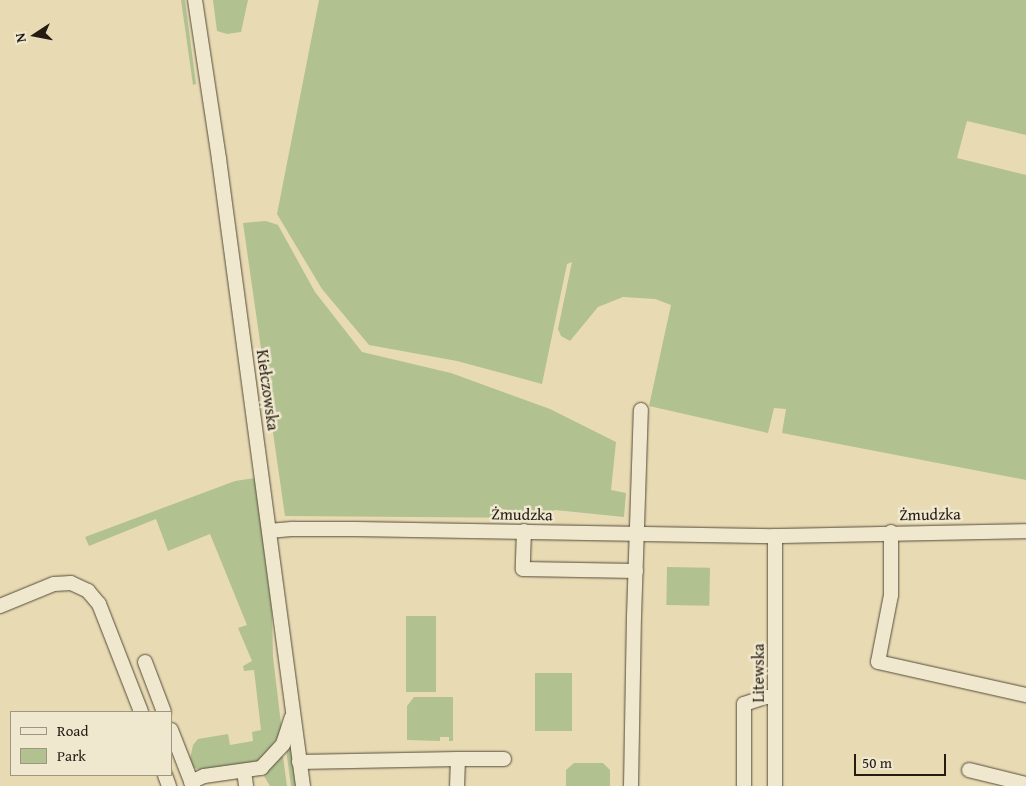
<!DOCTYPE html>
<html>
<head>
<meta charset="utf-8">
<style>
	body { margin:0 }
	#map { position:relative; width:1026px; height:786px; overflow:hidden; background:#e8dbb3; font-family:"Gentium Book Plus",serif }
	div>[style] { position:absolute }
	.green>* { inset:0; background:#b2c190; transform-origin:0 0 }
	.roads { filter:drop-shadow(0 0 1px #554b3b) drop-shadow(0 0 1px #554b3b) }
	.minor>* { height:14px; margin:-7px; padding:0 7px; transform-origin:7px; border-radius:7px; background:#f0e8ce }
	span { translate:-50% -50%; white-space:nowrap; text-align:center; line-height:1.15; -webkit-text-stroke:5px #f0e8ce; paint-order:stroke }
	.street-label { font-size:16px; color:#241b13 }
	.legend { position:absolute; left:10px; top:711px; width:162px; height:65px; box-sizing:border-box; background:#f0e8ce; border:1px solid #9e9683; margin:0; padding:6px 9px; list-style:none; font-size:15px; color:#241b13 }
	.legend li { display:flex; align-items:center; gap:10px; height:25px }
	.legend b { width:25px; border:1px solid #9e9683 }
	.north { position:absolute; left:10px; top:10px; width:50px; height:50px; -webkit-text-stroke:4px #f0e8ce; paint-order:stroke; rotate:259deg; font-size:14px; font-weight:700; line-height:20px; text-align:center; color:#241b13 }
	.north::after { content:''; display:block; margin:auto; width:18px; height:22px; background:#241b13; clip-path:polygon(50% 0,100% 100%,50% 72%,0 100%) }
	.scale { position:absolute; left:854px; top:754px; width:92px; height:22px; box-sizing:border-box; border:2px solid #241b13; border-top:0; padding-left:6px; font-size:15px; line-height:18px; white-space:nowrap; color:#241b13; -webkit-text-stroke:4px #f0e8ce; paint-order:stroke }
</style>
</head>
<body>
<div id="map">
	<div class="green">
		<i style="clip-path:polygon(181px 0,185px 0,196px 84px,193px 85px)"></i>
		<i style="clip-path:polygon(213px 0,248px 0,241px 32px,227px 34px,217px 31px)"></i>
		<i style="clip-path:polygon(319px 0,1026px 0,1026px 135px,967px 121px,957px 158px,1026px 175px,1026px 480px,782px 433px,786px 409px,774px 408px,768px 433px,649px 406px,671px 305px,655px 299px,623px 297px,598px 307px,570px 341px,561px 336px,558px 329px,572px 262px,567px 264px,542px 384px,457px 361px,369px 345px,322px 289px,277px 214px)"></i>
		<i style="clip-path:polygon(266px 221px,278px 225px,315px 292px,362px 352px,451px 373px,550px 409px,616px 442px,611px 490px,626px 493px,624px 517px,555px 510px,532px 518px,285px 516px,243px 223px)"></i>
		<i style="clip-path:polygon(255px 478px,272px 612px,273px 657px,282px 732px,261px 760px,247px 765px,201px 771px,193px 767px,190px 759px,193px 745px,198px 739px,228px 734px,230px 745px,253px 741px,252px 732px,261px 730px,254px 670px,244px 671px,243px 666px,252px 661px,238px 628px,247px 625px,210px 534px,168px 551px,156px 519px,89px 546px,85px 537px,235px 481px)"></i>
		<i style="left:667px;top:567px;width:43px;height:38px;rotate:1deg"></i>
		<i style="left:406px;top:616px;width:30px;height:76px"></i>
		<i style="left:535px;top:673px;width:37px;height:58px"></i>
		<i style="clip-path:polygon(414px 697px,453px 697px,453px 741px,449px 741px,449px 737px,440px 737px,440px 741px,407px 740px,407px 706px)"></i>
		<i style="clip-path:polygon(290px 743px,297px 786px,291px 786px,286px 749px)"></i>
		<i style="clip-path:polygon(281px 755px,283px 757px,287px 786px,270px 786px,264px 776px)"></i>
		<i style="clip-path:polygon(574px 763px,603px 763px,610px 770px,610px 786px,566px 786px,566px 770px)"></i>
	</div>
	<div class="roads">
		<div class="minor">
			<i style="left:195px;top:0;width:161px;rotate:81.4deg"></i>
			<i style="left:219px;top:159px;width:633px;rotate:82.37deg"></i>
			<i style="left:269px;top:531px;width:25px;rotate:-5deg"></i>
			<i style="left:294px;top:529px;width:61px"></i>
			<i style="left:355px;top:529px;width:420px;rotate:1deg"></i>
			<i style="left:775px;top:536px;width:250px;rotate:90deg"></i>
			<i style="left:524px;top:531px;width:38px;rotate:92deg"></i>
			<i style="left:523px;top:569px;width:113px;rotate:1deg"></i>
			<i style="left:891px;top:532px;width:63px;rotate:90deg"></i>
			<i style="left:891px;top:595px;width:68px;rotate:101deg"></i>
			<i style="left:878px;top:662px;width:152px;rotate:12.6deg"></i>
			<i style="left:775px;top:536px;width:251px;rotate:-1.1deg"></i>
			<i style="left:0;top:606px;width:58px;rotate:-22.2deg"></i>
			<i style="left:54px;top:584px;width:17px;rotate:-3deg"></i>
			<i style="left:71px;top:583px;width:19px;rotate:25deg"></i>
			<i style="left:88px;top:591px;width:17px;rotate:50deg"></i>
			<i style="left:99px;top:604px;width:116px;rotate:68.7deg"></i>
			<i style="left:145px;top:662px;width:53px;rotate:69.2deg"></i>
			<i style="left:171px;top:730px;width:60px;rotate:68.6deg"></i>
			<i style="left:458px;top:759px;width:46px"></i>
			<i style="left:299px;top:762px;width:159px;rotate:-1.1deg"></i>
			<i style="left:458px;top:759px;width:27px;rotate:92deg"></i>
			<i style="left:969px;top:770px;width:59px;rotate:13.8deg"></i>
			<i style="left:244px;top:771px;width:15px;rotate:82deg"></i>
			<i style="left:165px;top:775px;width:12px;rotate:70deg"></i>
			<i style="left:191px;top:782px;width:14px;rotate:-25deg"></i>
			<i style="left:204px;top:776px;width:58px;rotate:-8deg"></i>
			<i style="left:261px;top:768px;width:33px;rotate:-47deg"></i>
			<i style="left:283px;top:744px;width:28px;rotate:-72deg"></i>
			<i style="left:631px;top:786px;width:169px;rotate:-89deg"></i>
			<i style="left:634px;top:617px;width:207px;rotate:-88.1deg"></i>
			<i style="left:744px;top:786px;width:82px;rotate:-90deg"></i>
			<i style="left:744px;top:704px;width:22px;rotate:-18deg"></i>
			<i style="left:765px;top:697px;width:10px"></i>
		</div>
	</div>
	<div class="street-label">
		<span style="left:268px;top:390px;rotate:82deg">Kiełczowska</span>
		<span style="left:522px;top:514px;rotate:1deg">Żmudzka</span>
		<span style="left:930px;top:514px;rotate:-1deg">Żmudzka</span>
		<span style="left:758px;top:673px;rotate:-90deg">Litewska</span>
	</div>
	<ul class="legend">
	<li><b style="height:6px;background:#f0e8ce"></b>Road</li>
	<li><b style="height:14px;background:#b2c190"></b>Park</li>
	</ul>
	<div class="north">N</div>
	<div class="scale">50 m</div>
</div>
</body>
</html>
